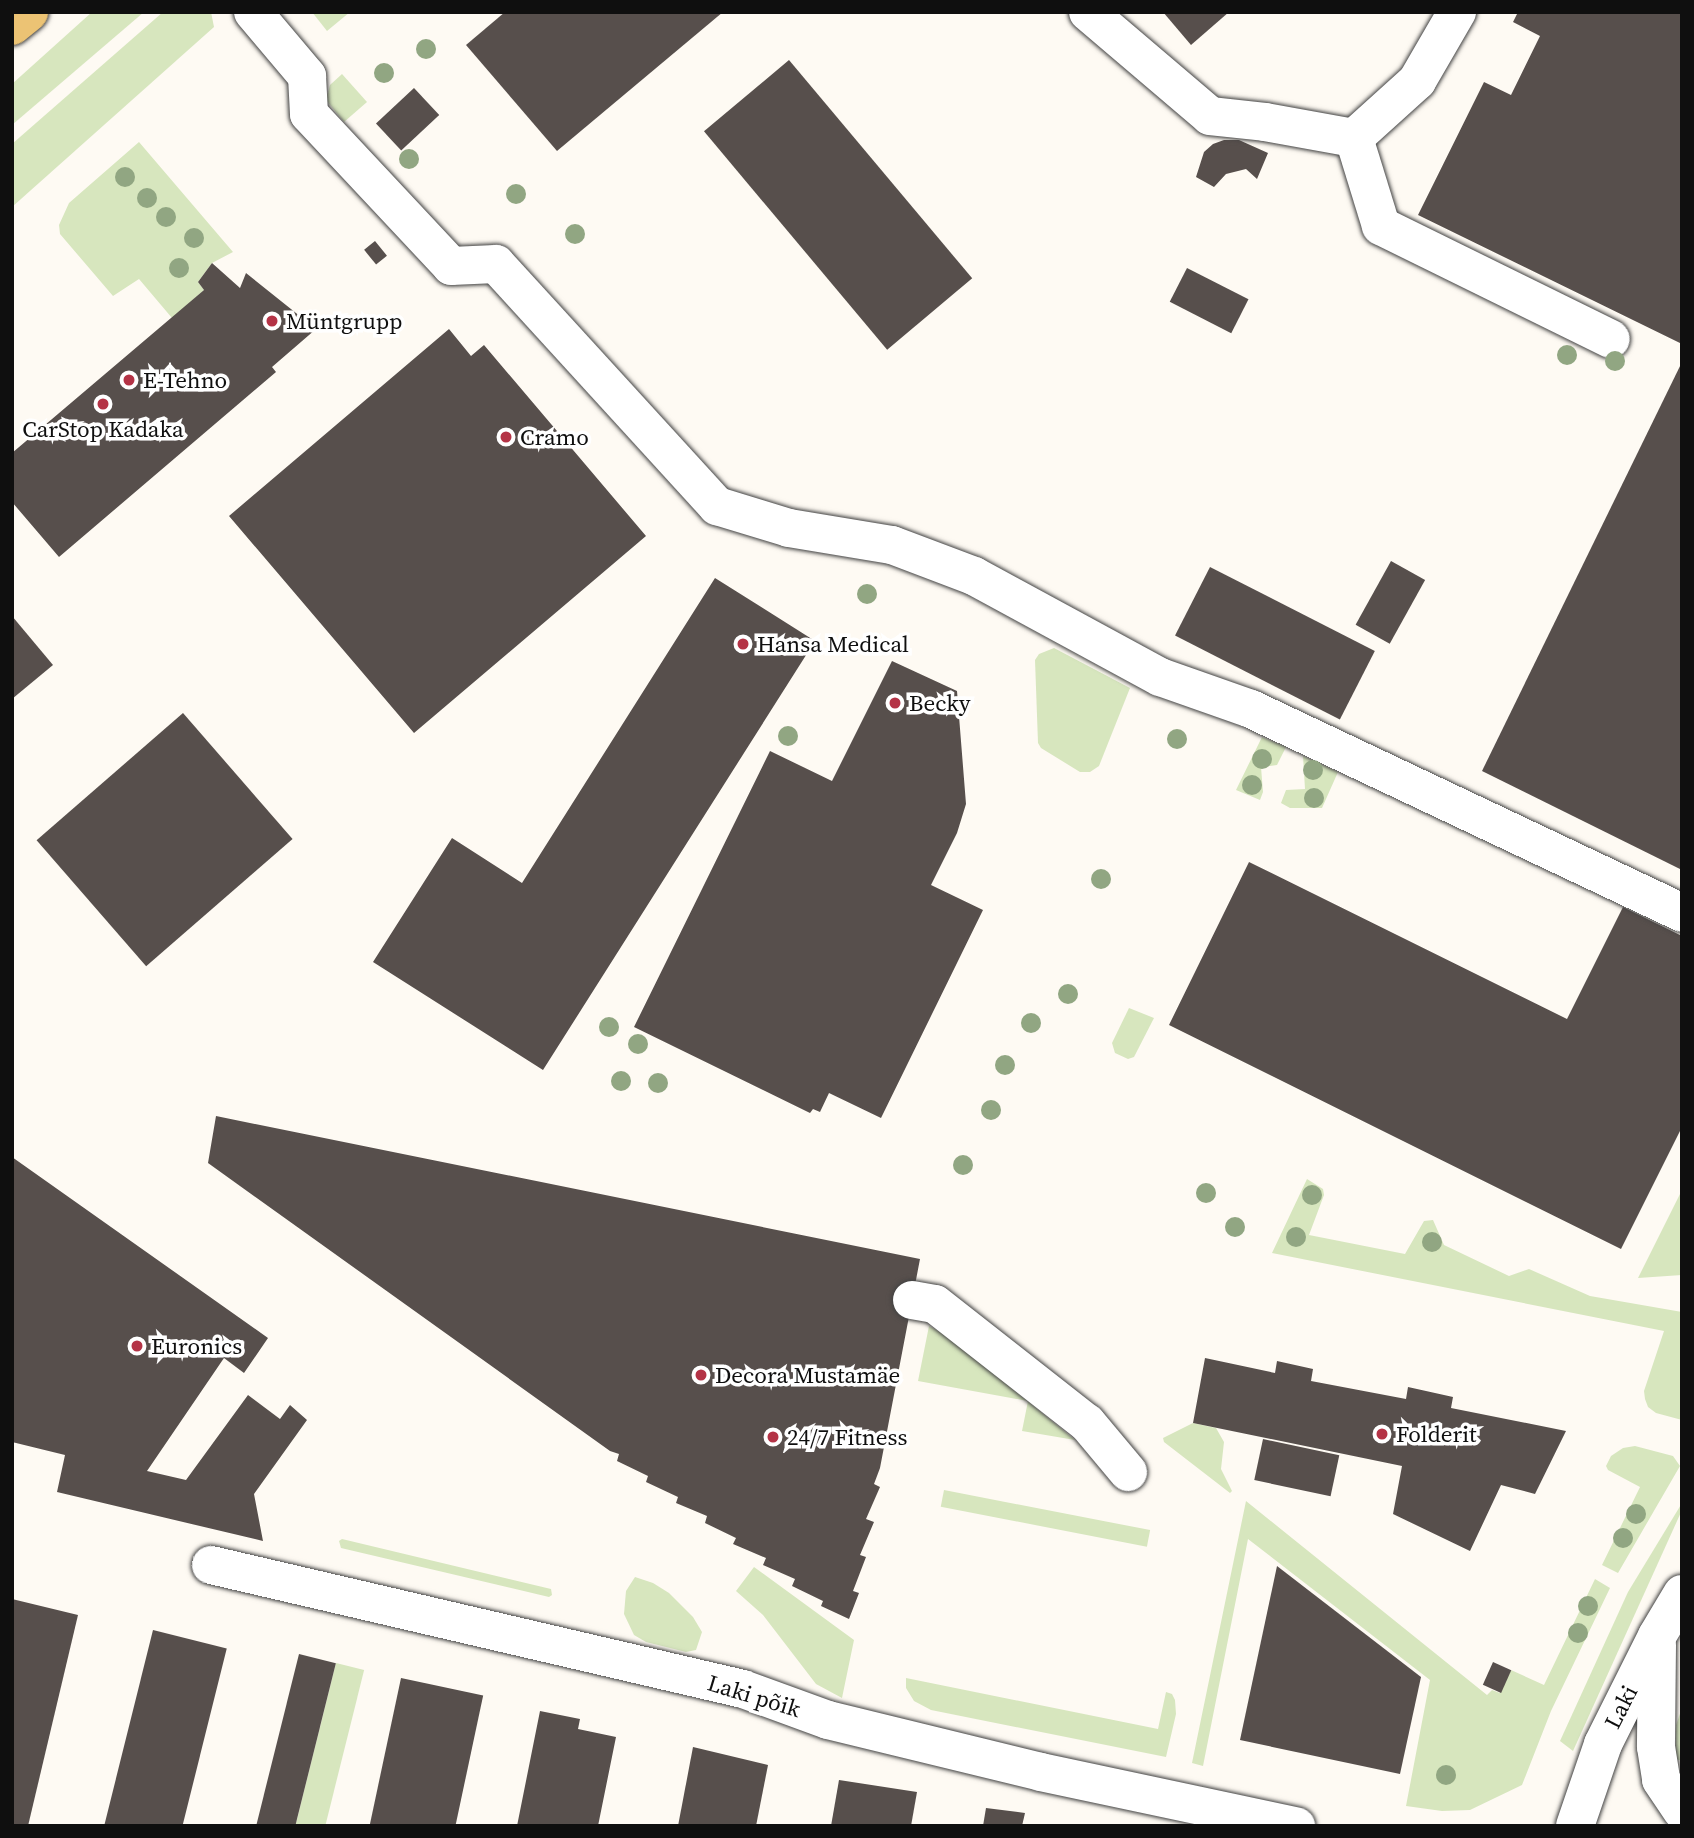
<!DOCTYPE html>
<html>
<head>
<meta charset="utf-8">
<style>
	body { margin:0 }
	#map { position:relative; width:1694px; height:1838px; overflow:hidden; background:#fefaf3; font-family:"Source Serif 4",serif }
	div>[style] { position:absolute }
	.green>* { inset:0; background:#d7e6be; transform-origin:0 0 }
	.building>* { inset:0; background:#574f4c; transform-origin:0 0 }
	.roads { filter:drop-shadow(0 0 2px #424242) drop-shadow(0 0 2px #424242) }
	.minor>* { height:38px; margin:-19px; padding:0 19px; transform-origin:19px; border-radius:19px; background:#fff }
	.major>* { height:38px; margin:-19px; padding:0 19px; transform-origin:19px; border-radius:19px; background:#ecc374 }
	.trees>* { width:20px; height:20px; margin:-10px; border-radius:50%; background:#91a682 }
	.dots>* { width:19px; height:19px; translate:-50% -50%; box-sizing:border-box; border:4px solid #fff; border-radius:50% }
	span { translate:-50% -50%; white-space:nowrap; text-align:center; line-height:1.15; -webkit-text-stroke:7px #fff; paint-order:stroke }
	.poi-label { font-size:23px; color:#0f0f0f }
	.left { translate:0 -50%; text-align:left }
	.street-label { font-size:23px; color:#0f0f0f }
	.frame { position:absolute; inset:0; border:14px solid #0f0f0f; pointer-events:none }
</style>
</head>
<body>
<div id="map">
	<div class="green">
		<i style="clip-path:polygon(92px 12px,144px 12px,12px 125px,12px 84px)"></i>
		<i style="clip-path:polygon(163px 12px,211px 12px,214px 27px,12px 207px,12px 144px)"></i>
		<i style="clip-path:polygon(312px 12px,350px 12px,327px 31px)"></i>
		<i style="clip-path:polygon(342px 74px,367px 102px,344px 122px,326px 100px,330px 85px)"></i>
		<i style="clip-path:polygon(139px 142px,233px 252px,212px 263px,198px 282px,204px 290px,172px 318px,139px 279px,113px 296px,60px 234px,59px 225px,69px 203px)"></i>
		<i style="clip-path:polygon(1054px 648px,1130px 688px,1099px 766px,1090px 772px,1080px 772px,1041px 748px,1038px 743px,1035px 660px,1039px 654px)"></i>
		<i style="clip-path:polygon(1262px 737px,1286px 747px,1277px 765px,1261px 767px,1263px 792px,1260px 800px,1236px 790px)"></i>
		<i style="clip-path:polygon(1303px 756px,1338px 772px,1322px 808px,1290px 808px,1281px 803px,1286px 790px,1305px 789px)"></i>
		<i style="clip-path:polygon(1129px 1008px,1154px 1018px,1134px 1057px,1128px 1059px,1115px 1053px,1112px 1043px)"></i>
		<i style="clip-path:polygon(1307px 1179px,1323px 1189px,1324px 1195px,1309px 1235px,1405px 1254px,1424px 1221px,1433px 1220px,1444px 1245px,1509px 1276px,1529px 1269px,1590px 1296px,1682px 1312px,1682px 1420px,1656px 1413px,1648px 1407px,1645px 1399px,1644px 1391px,1664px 1331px,1272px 1253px)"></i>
		<i style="clip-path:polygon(1682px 1190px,1682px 1275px,1638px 1278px)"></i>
		<i style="clip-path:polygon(929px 1326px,949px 1337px,1075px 1440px,1022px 1431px,1028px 1401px,918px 1381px)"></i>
		<i style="clip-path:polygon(1193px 1423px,1216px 1428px,1224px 1442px,1221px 1469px,1232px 1491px,1230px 1493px,1164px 1442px,1163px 1438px)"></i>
		<i style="clip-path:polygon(1635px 1446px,1673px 1456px,1680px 1466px,1618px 1573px,1602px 1565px,1640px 1487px,1608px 1470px,1606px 1466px,1611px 1456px,1623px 1448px)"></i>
		<i style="left:944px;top:1490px;width:210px;height:17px;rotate:11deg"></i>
		<i style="clip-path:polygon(1246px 1501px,1487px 1695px,1492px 1690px,1500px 1693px,1511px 1670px,1544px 1685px,1595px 1579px,1610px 1588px,1551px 1711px,1522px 1785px,1470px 1810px,1442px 1811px,1406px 1806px,1430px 1680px,1248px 1539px,1203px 1766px,1192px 1763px)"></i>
		<i style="clip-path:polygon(1682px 1503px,1682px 1510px,1573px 1751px,1560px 1741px,1628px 1592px)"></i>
		<i style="clip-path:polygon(342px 1539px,551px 1589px,552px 1595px,549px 1597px,341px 1548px,339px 1541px)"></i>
		<i style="clip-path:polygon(754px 1567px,854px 1640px,842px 1698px,816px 1684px,763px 1615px,736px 1591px)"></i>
		<i style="clip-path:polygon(635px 1577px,653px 1583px,669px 1593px,693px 1617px,702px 1632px,696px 1650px,686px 1652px,646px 1642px,634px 1635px,624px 1614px,626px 1591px)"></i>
		<i style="left:336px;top:1663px;width:29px;height:168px;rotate:14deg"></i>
		<i style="clip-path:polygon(906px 1678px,1158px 1729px,1166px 1692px,1172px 1694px,1175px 1700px,1176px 1714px,1166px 1757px,931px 1710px,914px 1701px,906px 1688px)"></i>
		<i style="clip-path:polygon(1682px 1708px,1682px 1760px,1676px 1760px,1676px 1725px)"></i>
	</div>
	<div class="building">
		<i style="clip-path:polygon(505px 12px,723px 12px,557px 151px,466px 45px)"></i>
		<i style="clip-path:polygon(1163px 12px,1229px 12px,1191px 45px)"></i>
		<i style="clip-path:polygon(1518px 12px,1682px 12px,1682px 344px,1418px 215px,1484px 82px,1511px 95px,1540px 36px,1513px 22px)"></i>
		<i style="left:789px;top:60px;width:285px;height:111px;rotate:50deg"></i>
		<i style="left:414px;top:88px;width:37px;height:52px;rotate:47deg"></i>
		<i style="clip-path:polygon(1224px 140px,1239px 140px,1268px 153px,1257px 179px,1246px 169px,1226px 174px,1214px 187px,1196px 177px,1204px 152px,1213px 144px)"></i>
		<i style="left:375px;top:241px;width:19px;height:14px;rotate:51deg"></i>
		<i style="clip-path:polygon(212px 263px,240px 288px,246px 273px,316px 329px,272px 367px,276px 372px,59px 557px,12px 502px,12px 453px,204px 290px,198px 282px)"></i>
		<i style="left:1187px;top:268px;width:69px;height:38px;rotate:27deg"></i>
		<i style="clip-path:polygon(449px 329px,471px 356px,484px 345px,646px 536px,414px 733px,229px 516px)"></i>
		<i style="clip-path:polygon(1682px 362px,1682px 870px,1482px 771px)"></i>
		<i style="left:1391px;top:561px;width:39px;height:73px;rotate:29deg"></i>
		<i style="left:1210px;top:567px;width:185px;height:77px;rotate:27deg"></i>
		<i style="clip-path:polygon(715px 578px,815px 641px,543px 1070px,373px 962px,452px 838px,522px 883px)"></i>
		<i style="clip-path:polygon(12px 616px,53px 665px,12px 699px)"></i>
		<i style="clip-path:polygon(892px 661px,957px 691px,966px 804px,957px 833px,931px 885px,983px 910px,881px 1118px,829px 1093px,820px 1112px,813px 1109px,810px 1113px,634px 1027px,770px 751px,832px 781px)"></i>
		<i style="left:183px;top:713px;width:167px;height:194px;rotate:49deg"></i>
		<i style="clip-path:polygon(1249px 862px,1567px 1019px,1623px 907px,1682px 936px,1682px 1127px,1621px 1249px,1169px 1025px)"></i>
		<i style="clip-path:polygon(216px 1116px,920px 1259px,880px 1468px,874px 1484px,880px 1487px,866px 1519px,874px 1522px,860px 1555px,866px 1557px,853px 1591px,859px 1593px,849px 1619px,821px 1606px,823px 1601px,792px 1586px,795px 1579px,763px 1565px,766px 1558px,733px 1544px,736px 1538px,705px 1523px,707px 1516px,676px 1503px,678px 1497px,646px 1482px,648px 1476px,617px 1461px,619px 1454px,610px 1451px,208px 1163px)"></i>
		<i style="clip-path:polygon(12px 1157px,268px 1338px,244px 1373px,224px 1358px,147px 1471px,186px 1480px,248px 1395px,280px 1419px,290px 1405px,307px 1420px,254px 1494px,263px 1541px,57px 1492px,65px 1455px,12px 1442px)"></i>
		<i style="clip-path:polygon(1205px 1358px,1275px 1373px,1277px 1361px,1313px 1369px,1311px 1381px,1406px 1399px,1408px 1387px,1453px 1397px,1451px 1408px,1566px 1431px,1535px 1494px,1501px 1485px,1470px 1551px,1393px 1514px,1402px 1466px,1193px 1423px)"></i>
		<i style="left:1263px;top:1439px;width:78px;height:42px;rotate:12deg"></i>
		<i style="clip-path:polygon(1277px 1566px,1421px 1677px,1400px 1774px,1240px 1740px)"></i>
		<i style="clip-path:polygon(12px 1599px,78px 1615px,28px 1826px,12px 1826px)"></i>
		<i style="left:153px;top:1630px;width:76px;height:202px;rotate:14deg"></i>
		<i style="left:299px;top:1654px;width:38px;height:177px;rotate:14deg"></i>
		<i style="left:1493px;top:1662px;width:20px;height:25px;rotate:24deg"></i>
		<i style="left:401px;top:1678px;width:84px;height:151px;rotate:12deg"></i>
		<i style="clip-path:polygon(540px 1711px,580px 1719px,578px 1729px,616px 1737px,598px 1826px,517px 1826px)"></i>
		<i style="clip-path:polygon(693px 1747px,768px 1765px,756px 1826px,678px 1826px)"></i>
		<i style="clip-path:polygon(839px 1780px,917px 1792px,911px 1826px,831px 1826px)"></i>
		<i style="clip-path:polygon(986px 1808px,1025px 1813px,1022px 1826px,983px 1826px)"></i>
	</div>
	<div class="roads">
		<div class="minor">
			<i style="left:253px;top:12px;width:84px;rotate:49.8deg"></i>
			<i style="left:307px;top:76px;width:38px;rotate:87deg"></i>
			<i style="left:309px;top:114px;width:208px;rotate:46.9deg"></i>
			<i style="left:451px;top:266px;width:45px;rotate:-2.5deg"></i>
			<i style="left:496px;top:264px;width:328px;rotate:47.6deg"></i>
			<i style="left:717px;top:506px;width:75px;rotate:17deg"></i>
			<i style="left:789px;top:528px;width:104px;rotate:9.4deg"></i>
			<i style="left:892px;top:545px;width:88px;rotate:20.7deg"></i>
			<i style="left:974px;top:576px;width:212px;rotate:28.5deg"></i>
			<i style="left:1160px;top:677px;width:96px;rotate:19.4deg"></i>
			<i style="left:1251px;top:709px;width:477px;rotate:25.3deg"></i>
			<i style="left:1088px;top:12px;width:160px;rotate:40.4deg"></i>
			<i style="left:1210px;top:116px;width:55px;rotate:6.2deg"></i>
			<i style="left:1265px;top:122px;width:90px;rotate:10.2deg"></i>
			<i style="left:1354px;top:138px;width:85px;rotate:-42.1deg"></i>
			<i style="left:1417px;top:81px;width:80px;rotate:-59.9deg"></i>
			<i style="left:1354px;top:138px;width:92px;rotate:72.9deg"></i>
			<i style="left:1381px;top:226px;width:256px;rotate:26.2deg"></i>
			<i style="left:912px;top:1300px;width:23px;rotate:10deg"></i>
			<i style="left:935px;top:1304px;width:193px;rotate:38.1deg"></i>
			<i style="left:1087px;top:1423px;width:64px;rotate:50.1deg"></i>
			<i style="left:211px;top:1565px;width:546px;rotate:13.12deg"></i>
			<i style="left:743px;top:1689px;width:90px;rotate:20deg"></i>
			<i style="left:828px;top:1720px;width:219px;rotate:13.7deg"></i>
			<i style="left:1041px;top:1772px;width:261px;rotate:12deg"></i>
			<i style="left:1657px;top:1645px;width:102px;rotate:90.6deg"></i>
			<i style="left:1656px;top:1747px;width:33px;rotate:81deg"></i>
			<i style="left:1661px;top:1780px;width:37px;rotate:56deg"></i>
			<i style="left:1575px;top:1826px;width:87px;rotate:-71.1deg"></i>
			<i style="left:1603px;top:1744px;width:121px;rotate:-63.4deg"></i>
			<i style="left:1657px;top:1636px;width:49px;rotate:-59.2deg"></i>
		</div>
		<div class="major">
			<i style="left:12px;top:26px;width:22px;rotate:-39deg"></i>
		</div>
	</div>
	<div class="trees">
		<i style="left:426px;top:49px"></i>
		<i style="left:384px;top:73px"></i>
		<i style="left:409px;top:159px"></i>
		<i style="left:125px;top:177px"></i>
		<i style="left:516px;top:194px"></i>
		<i style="left:147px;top:198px"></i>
		<i style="left:166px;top:217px"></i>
		<i style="left:575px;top:234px"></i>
		<i style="left:194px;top:238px"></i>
		<i style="left:179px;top:268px"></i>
		<i style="left:1567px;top:355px"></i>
		<i style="left:1615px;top:361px"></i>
		<i style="left:867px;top:594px"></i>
		<i style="left:788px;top:736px"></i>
		<i style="left:1177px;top:739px"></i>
		<i style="left:1262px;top:759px"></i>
		<i style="left:1313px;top:770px"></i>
		<i style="left:1252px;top:785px"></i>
		<i style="left:1314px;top:798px"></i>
		<i style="left:1101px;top:879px"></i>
		<i style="left:1068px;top:994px"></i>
		<i style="left:1031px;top:1023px"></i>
		<i style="left:609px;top:1027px"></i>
		<i style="left:638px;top:1044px"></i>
		<i style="left:1005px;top:1065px"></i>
		<i style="left:621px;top:1081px"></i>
		<i style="left:658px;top:1083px"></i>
		<i style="left:991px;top:1110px"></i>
		<i style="left:963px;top:1165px"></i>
		<i style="left:1206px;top:1193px"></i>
		<i style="left:1312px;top:1195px"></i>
		<i style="left:1235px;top:1227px"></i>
		<i style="left:1296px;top:1237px"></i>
		<i style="left:1432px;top:1242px"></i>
		<i style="left:1636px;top:1514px"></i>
		<i style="left:1623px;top:1538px"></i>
		<i style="left:1588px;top:1606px"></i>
		<i style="left:1578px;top:1633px"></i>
		<i style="left:1446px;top:1775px"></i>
	</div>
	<div class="dots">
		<i style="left:272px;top:321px;background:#b43346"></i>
		<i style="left:129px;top:380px;background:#b43346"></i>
		<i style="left:103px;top:404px;background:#b43346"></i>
		<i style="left:506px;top:437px;background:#b43346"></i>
		<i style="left:743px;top:644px;background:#b43346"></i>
		<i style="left:895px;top:703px;background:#b43346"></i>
		<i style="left:137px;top:1346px;background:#b43346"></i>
		<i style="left:701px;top:1375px;background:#b43346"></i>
		<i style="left:1382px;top:1434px;background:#b43346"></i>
		<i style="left:773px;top:1437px;background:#b43346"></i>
	</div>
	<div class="poi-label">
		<span class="left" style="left:286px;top:321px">Müntgrupp</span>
		<span class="left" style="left:143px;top:380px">E-Tehno</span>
		<span style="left:103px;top:429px">CarStop Kadaka</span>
		<span class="left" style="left:520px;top:437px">Cramo</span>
		<span class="left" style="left:757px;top:644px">Hansa Medical</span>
		<span class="left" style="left:909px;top:703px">Becky</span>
		<span class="left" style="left:151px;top:1346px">Euronics</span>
		<span class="left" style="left:715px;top:1375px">Decora Mustamäe</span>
		<span class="left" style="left:1396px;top:1434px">Folderit</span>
		<span class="left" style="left:787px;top:1437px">24/7 Fitness</span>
	</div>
	<div class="street-label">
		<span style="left:754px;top:1696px;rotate:17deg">Laki põik</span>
		<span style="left:1621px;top:1707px;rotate:-63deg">Laki</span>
	</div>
	<div class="frame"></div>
</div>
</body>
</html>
